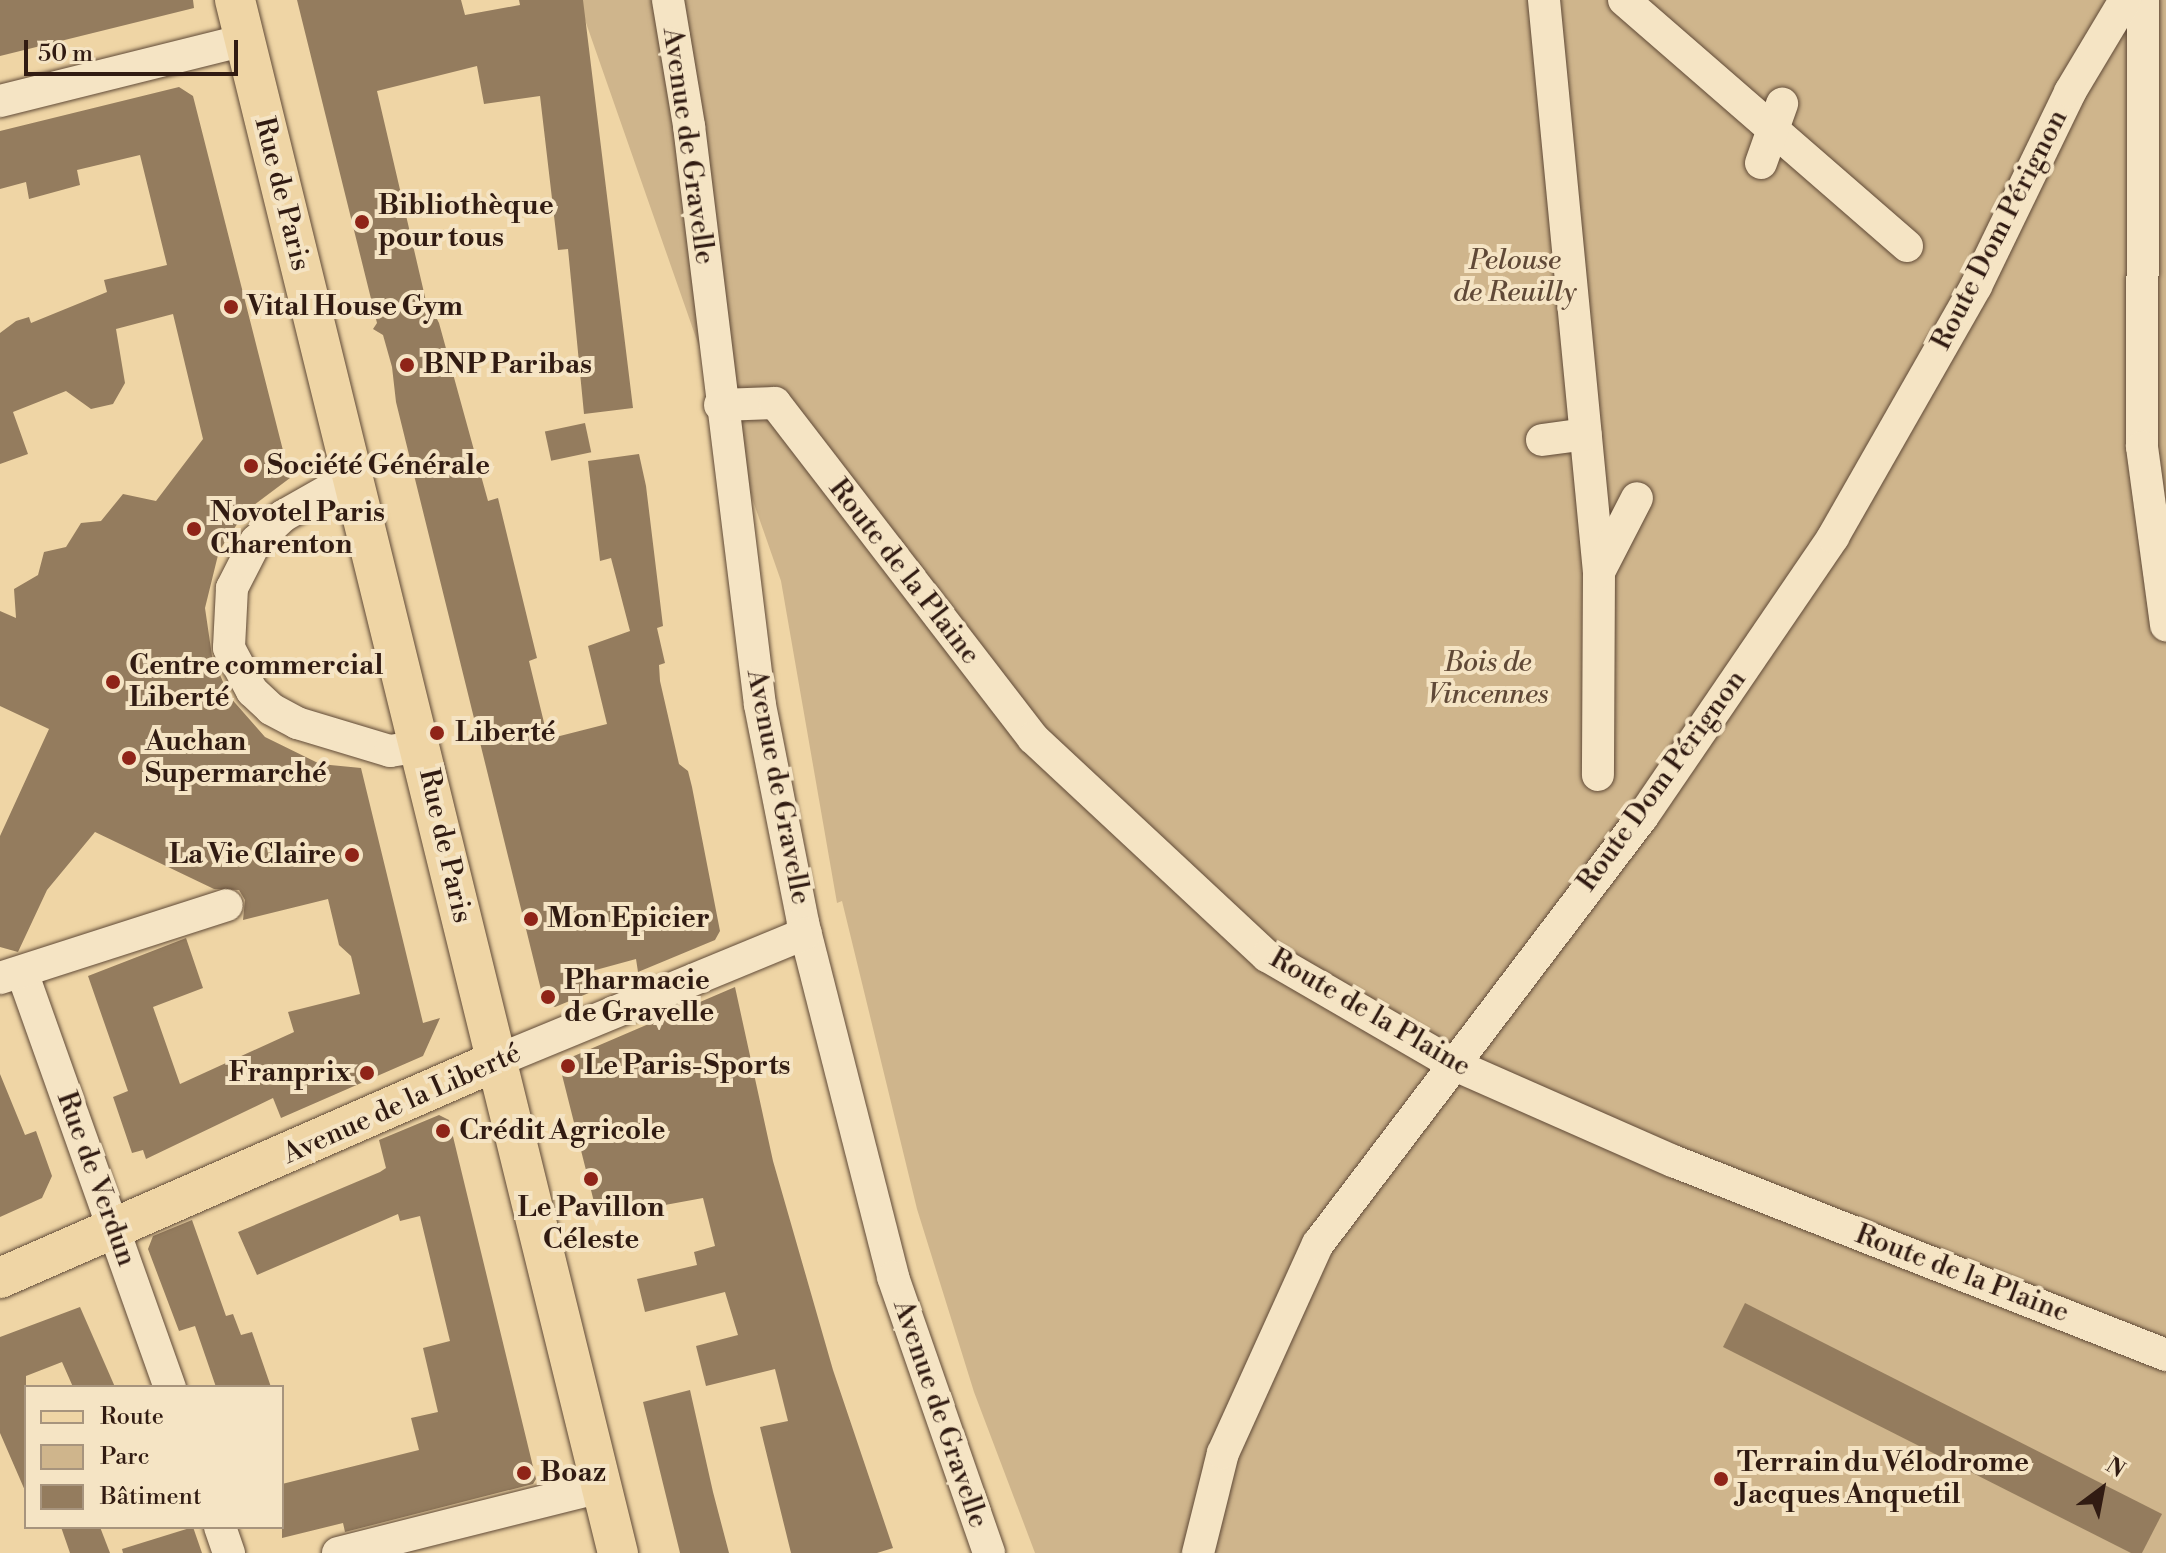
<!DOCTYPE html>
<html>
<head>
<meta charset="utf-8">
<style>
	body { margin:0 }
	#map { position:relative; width:2166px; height:1553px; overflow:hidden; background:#efd5a5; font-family:"Libre Bodoni",serif }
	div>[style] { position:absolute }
	.green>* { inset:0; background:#cfb58c }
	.building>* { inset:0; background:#947c5e; transform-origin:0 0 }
	.roads { filter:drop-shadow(0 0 2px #604a37) drop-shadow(0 0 2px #604a37) }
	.minor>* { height:32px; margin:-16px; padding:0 16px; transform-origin:16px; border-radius:16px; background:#f5e4c4 }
	.major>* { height:40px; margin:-20px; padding:0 20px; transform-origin:20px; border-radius:20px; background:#efd5a5 }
	.dots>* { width:22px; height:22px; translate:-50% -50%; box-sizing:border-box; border:4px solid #f5e4c4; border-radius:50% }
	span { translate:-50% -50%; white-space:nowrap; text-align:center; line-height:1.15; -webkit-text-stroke:8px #f5e4c4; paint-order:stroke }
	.street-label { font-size:28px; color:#311b12 }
	.poi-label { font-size:28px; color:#311b12; font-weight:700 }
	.left { translate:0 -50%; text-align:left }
	.right { translate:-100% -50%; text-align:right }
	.park-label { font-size:28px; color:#604937; font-style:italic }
	.legend { position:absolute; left:24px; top:1385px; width:260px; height:144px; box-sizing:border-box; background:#f5e4c4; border:2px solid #a7947d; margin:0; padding:10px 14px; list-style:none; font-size:24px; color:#311b12 }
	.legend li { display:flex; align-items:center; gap:16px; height:40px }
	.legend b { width:40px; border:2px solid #a7947d }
	.north { position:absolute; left:2062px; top:1449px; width:80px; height:80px; -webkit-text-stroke:6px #f5e4c4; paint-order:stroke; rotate:32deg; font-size:22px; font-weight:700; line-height:32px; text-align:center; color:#311b12 }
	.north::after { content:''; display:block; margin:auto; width:28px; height:36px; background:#311b12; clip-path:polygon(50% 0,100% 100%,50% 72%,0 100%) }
	.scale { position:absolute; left:24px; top:40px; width:214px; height:36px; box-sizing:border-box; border:4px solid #311b12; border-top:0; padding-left:10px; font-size:24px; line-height:28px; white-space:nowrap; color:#311b12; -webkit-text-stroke:6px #f5e4c4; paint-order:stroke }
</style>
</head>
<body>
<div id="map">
	<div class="green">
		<i style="clip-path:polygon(578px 0,2166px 0,2166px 1553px,1035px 1553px,974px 1392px,917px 1209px,842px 901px,837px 903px,781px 581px)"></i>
	</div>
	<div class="building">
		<i style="clip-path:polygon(0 0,193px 0,194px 8px,0 56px)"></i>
		<i style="clip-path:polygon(297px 0,461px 0,465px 15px,520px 5px,519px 0,583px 0,633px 408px,584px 414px,568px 249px,558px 250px,540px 96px,484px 104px,477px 66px,377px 91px,429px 314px,434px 313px,439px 323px,488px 501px,498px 498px,537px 658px,529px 661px,548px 739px,607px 724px,588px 646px,630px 631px,611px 558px,600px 561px,588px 461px,639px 454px,646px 486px,663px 626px,657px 628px,665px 663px,659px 665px,660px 681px,679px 764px,688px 771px,692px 787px,720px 931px,715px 940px,638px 972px,636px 959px,592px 971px,596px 990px,555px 1007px,544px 1002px,396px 402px,392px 367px,383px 335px,373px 329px,377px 323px)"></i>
		<i style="clip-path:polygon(179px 87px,193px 96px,290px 478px,246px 511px,219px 551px,205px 608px,212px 656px,229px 696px,265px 737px,320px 764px,361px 768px,423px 1023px,440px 1018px,423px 1056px,281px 1118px,273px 1098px,146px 1159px,143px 1150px,132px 1153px,113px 1097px,128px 1091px,88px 976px,186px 938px,203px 988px,153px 1007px,180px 1084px,294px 1032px,288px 1012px,360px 994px,351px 956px,339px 945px,328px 899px,243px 920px,245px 900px,239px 890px,214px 889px,95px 832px,47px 890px,18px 952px,0 947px,0 836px,49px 729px,0 706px,0 611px,16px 618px,14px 589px,38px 575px,44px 552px,66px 547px,81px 523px,101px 521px,123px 494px,156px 501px,203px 439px,173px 314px,116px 329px,125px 383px,113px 404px,91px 409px,66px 391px,13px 412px,28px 454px,0 464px,0 333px,16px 321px,29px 317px,31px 323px,107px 292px,104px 280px,167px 265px,140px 155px,77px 170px,80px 185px,29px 199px,26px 182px,0 189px,0 131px)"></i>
		<i style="left:585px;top:423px;width:30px;height:41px;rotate:78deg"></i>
		<i style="clip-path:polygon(735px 987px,773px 1161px,833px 1370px,893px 1548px,877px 1553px,791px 1553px,760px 1427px,788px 1421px,775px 1369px,706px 1386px,696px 1346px,738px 1335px,725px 1292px,645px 1312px,637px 1279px,697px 1265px,694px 1252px,715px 1246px,703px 1198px,605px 1216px,601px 1201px,594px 1202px,561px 1071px,567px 1059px)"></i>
		<i style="clip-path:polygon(0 1074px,25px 1135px,36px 1131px,52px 1176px,42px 1198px,0 1217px)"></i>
		<i style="clip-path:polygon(439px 1115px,449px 1120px,536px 1479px,533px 1484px,345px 1532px,343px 1523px,282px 1538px,282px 1484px,419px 1450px,411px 1418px,438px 1412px,423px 1348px,450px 1341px,420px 1216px,400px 1221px,398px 1214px,257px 1275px,238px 1232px,380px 1172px,386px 1168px,379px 1140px)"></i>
		<i style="clip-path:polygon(192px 1220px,226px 1316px,233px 1314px,241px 1335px,252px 1332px,271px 1387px,216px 1387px,195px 1326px,179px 1331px,148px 1249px,153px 1236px)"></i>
		<i style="clip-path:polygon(1745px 1303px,2162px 1514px,2142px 1553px,2131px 1553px,1723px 1347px)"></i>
		<i style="clip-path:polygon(80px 1307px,115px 1387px,73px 1387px,62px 1362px,26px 1376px,26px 1493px,0 1433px,0 1337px)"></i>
		<i style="clip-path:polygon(690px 1390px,713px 1492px,729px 1553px,680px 1553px,643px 1402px)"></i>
		<i style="clip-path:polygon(61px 1527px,100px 1527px,110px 1553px,70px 1553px)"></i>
		<i style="clip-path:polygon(193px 1527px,202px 1553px,123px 1553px,122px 1549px)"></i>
	</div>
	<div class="roads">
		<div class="minor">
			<i style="left:668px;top:0;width:128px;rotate:80.5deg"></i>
			<i style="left:689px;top:126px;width:583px;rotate:83.01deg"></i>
			<i style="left:760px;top:705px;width:222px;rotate:78.8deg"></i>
			<i style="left:803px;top:923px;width:365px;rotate:75.7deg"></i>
			<i style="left:893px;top:1277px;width:292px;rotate:70.8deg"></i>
			<i style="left:1544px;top:0;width:575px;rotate:84.51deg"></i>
			<i style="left:1599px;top:572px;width:203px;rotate:90.3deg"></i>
			<i style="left:1624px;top:0;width:375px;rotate:41deg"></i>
			<i style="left:2143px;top:0;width:447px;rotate:90.1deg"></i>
			<i style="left:2142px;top:447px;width:180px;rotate:82.3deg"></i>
			<i style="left:0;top:101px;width:252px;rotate:-14deg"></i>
			<i style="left:1761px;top:163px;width:63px;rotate:-70.4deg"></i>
			<i style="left:720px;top:405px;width:55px;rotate:-2.1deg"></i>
			<i style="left:775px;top:403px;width:423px;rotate:52.4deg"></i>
			<i style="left:1033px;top:738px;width:320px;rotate:43deg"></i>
			<i style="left:1267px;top:956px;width:217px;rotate:30.1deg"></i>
			<i style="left:1455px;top:1065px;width:238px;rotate:23.8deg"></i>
			<i style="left:1673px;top:1161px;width:530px;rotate:21.48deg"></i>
			<i style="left:1542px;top:440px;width:44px;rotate:-7.8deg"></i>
			<i style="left:352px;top:477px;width:79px;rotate:150.5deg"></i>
			<i style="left:283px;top:516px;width:37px;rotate:137deg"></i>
			<i style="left:256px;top:541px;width:53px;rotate:117.1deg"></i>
			<i style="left:232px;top:588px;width:60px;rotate:92.9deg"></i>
			<i style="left:229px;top:648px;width:49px;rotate:61.9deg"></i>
			<i style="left:252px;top:691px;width:26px;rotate:43deg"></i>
			<i style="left:271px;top:709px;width:30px;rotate:28deg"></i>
			<i style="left:297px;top:723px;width:97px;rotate:16.8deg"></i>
			<i style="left:390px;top:751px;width:31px;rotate:-9deg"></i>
			<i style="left:1599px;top:572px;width:83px;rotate:-62.8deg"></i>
			<i style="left:22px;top:972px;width:441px;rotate:70.4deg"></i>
			<i style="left:0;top:978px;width:238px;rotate:-17.8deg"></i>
			<i style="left:496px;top:1061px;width:335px;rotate:-22.4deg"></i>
			<i style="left:220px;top:1527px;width:28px;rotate:71deg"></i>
			<i style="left:338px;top:1553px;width:271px;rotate:-14.1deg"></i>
			<i style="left:1198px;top:1553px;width:103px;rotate:-76deg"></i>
			<i style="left:1223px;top:1453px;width:230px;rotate:-65.6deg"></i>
			<i style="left:1318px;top:1244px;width:537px;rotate:-52.79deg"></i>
			<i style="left:1643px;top:816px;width:338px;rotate:-55.7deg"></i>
			<i style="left:1833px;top:537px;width:289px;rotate:-60.3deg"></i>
			<i style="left:1976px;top:286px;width:216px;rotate:-64.1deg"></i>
			<i style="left:2070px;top:92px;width:107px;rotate:-59.1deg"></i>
		</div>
		<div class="major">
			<i style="left:235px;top:0;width:1600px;rotate:76.15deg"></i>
			<i style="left:0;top:1278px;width:541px;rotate:-23.63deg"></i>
		</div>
	</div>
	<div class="dots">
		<i style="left:362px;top:222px;background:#8f2418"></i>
		<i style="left:231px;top:307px;background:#8f2418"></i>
		<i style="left:407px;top:365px;background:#8f2418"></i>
		<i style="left:251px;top:466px;background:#8f2418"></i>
		<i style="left:194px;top:529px;background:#8f2418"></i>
		<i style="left:113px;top:682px;background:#8f2418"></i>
		<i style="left:437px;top:733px;background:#8f2418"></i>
		<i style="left:129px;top:758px;background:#8f2418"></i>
		<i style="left:352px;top:855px;background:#8f2418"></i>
		<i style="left:531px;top:919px;background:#8f2418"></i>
		<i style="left:548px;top:997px;background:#8f2418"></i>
		<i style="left:568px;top:1066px;background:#8f2418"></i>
		<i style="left:367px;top:1073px;background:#8f2418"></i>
		<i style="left:443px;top:1131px;background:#8f2418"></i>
		<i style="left:591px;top:1179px;background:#8f2418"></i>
		<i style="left:524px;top:1473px;background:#8f2418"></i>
		<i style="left:1721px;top:1479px;background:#8f2418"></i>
	</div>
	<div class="street-label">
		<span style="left:688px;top:146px;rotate:82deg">Avenue de Gravelle</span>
		<span style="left:282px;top:194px;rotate:76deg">Rue de Paris</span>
		<span style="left:2000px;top:230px;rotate:-63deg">Route Dom Pérignon</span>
		<span style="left:904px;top:572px;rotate:52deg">Route de la Plaine</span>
		<span style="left:1662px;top:781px;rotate:-54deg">Route Dom Pérignon</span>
		<span style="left:778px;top:787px;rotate:79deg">Avenue de Gravelle</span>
		<span style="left:445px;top:846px;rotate:77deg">Rue de Paris</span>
		<span style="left:1370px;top:1013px;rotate:30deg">Route de la Plaine</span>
		<span style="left:402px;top:1104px;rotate:-24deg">Avenue de la Liberté</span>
		<span style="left:96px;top:1179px;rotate:70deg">Rue de Verdun</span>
		<span style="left:1962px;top:1274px;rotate:21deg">Route de la Plaine</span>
		<span style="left:940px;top:1414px;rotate:71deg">Avenue de Gravelle</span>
	</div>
	<div class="poi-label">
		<span class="left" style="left:378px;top:222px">Bibliothèque<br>pour tous</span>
		<span class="left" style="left:247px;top:307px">Vital House Gym</span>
		<span class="left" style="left:423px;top:365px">BNP Paribas</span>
		<span class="left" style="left:267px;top:466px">Société Générale</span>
		<span class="left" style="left:210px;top:529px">Novotel Paris<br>Charenton</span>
		<span class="left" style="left:129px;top:682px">Centre commercial<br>Liberté</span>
		<span class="left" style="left:455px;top:733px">Liberté</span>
		<span class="left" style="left:145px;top:758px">Auchan<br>Supermarché</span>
		<span class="right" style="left:336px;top:855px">La Vie Claire</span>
		<span class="left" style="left:547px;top:919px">Mon Epicier</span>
		<span class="left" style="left:564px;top:997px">Pharmacie<br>de Gravelle</span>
		<span class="left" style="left:584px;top:1066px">Le Paris-Sports</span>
		<span class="right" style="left:351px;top:1073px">Franprix</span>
		<span class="left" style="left:459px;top:1131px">Crédit Agricole</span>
		<span style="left:591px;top:1224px">Le Pavillon<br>Céleste</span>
		<span class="left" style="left:1737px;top:1479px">Terrain du Vélodrome<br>Jacques Anquetil</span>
		<span class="left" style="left:540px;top:1473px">Boaz</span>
	</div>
	<div class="park-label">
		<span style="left:1515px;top:277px">Pelouse<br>de Reuilly</span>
		<span style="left:1488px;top:679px">Bois de<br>Vincennes</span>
	</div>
	<ul class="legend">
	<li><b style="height:10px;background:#efd5a5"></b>Route</li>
	<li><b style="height:22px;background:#cfb58c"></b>Parc</li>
	<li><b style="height:22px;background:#947c5e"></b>Bâtiment</li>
	</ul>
	<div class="north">N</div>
	<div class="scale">50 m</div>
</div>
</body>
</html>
